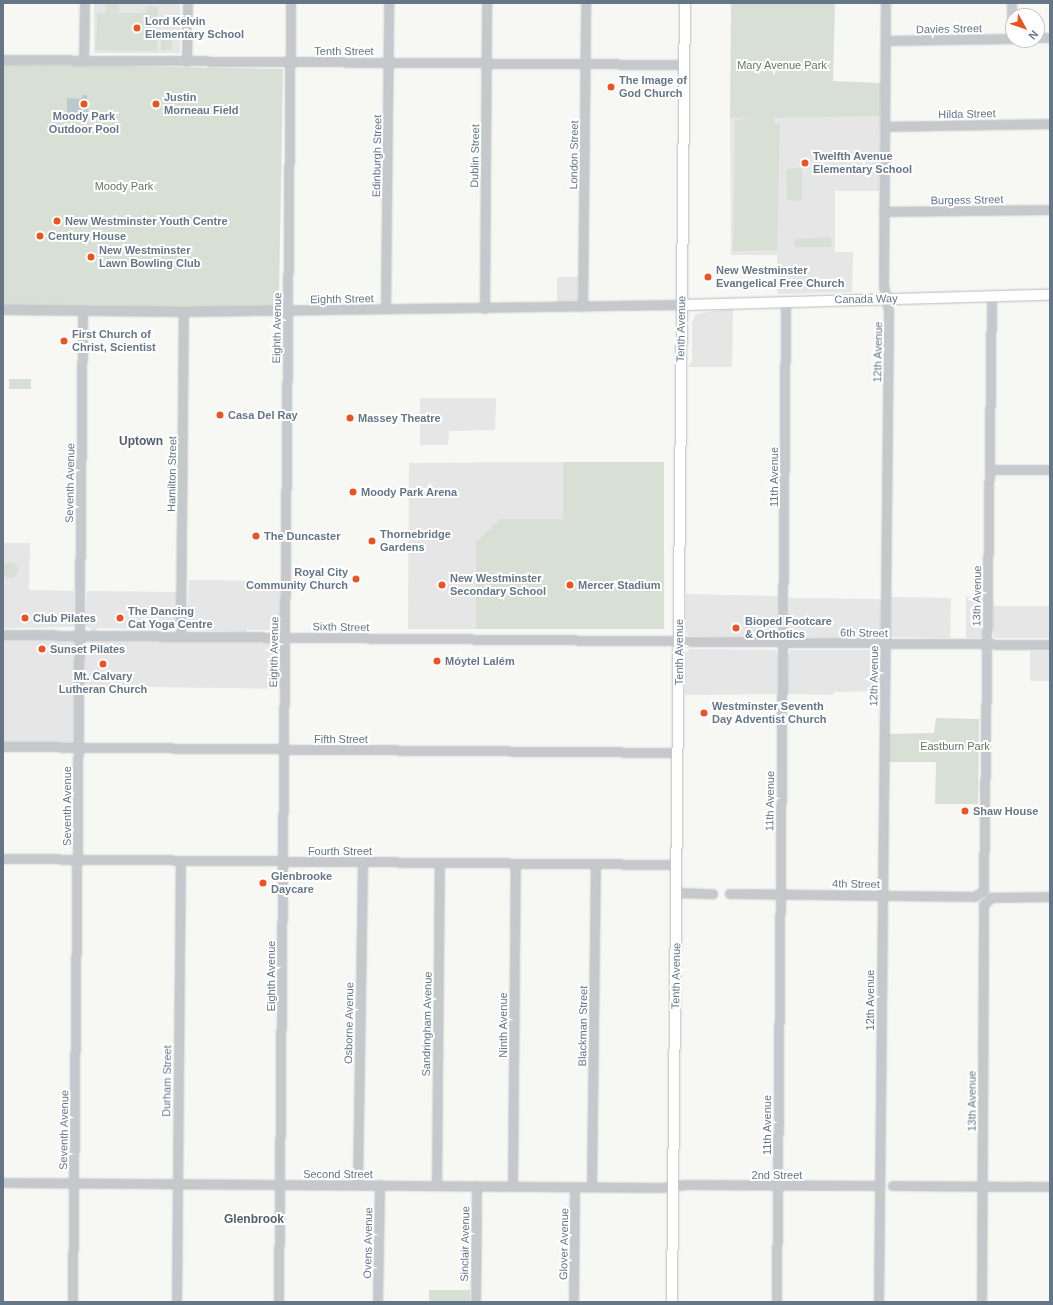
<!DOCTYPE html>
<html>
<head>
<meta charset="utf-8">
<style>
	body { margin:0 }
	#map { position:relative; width:1053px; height:1305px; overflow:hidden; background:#f7f7f4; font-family:Arial,sans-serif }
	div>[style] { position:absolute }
	.built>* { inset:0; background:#e5e6e5; transform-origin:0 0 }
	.green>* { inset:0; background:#d8dfd5; transform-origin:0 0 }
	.round { border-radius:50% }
	.water>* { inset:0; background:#bbc8cc }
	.roads { filter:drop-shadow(0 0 1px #b8bcc0) drop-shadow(0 0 1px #b8bcc0) }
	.minor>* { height:8px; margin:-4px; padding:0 4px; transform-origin:4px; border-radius:4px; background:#c5c9cc }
	.major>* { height:10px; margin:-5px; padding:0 5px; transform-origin:5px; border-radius:5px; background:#fff }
	.dots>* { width:11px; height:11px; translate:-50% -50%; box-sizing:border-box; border:2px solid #fff; border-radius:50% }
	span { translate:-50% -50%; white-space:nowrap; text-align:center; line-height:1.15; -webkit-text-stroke:4px #fff; paint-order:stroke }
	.poi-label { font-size:11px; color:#657787; font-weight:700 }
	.left { translate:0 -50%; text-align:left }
	.right { translate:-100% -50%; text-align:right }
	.street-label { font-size:11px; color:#657787 }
	.park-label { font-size:11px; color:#657860 }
	.neighbourhood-label { font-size:12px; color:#53606b; font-weight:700 }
	.frame { position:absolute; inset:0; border:4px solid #657787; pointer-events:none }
	.north { position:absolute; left:1005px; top:8px; width:40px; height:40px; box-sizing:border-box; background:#fff; border:1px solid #c1c9cf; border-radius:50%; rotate:130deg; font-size:11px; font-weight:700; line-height:16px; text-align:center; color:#657787 }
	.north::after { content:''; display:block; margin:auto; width:14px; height:18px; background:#ec5320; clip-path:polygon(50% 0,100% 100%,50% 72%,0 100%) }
</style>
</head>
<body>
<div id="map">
	<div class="built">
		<i style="left:94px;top:3px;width:86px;height:50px"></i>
		<i style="clip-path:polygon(880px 116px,879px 191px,835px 191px,835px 252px,853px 252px,852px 292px,777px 294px,777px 255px,731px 255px,730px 118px)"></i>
		<i style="left:557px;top:277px;width:21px;height:27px"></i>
		<i style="clip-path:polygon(733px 308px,732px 367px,688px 367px,692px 361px,692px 322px,696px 314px)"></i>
		<i style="clip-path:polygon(420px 398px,496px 398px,495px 430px,449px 431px,448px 445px,420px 445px)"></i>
		<i style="clip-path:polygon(563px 462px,563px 519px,500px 519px,476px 542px,476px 629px,408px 629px,409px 463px)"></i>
		<i style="clip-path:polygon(3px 543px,30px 543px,29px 590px,74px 591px,74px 619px,76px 622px,74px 627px,3px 628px)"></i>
		<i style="clip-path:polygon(189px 580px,282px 581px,281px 626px,279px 630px,246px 630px,246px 632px,190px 630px,187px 626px)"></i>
		<i style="clip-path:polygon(87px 591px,178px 592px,177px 626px,173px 629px,98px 628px,95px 633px,91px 633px,90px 628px,85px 626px)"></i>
		<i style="clip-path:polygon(686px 594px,778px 596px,777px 634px,773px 637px,688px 636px,686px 632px)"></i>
		<i style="left:891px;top:597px;width:60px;height:40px;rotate:1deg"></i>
		<i style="clip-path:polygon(966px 597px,983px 598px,982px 634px,980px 638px,966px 638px)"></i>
		<i style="clip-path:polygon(789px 598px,883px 599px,882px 631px,875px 638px,792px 637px,788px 632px)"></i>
		<i style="clip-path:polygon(993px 606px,1050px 606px,1050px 638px,995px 638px,993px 633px)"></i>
		<i style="clip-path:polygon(3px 635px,286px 638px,284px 689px,80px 686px,79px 747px,3px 747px)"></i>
		<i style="clip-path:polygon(690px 649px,775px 650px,778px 655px,778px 694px,685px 695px,685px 653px)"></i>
		<i style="clip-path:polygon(791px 650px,878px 650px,881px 655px,881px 691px,834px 692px,833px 695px,787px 694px,788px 655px)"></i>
		<i style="left:1030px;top:651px;width:20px;height:30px"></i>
	</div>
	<div class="green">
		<i style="clip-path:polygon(731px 3px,835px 3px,833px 81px,881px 83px,880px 116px,774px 118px,774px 123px,780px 124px,777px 250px,733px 251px,735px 120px,756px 118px,730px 118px)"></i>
		<i style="clip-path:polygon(105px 4px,119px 4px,119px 12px,110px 13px,146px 13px,147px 6px,158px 7px,157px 51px,96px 50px,97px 13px,106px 13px)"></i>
		<i style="left:161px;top:31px;width:11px;height:19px"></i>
		<i style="left:3px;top:64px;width:280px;height:242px;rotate:1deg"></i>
		<i style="clip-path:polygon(802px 168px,802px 198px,800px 201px,787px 200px,786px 169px)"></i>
		<i style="clip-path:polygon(831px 237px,832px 247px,795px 247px,794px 242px,795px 239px)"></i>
		<i style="left:9px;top:379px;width:22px;height:10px"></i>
		<i style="clip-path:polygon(563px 462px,664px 462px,664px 629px,476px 629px,476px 542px,500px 519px,563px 519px)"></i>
		<i class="round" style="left:2px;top:562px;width:16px;height:16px"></i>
		<i style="clip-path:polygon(936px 718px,979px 719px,978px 804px,935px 804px,936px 762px,888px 762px,889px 734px,934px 733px)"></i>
		<i style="left:429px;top:1290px;width:41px;height:12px"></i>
	</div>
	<div class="water">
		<i style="clip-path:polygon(83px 95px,87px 95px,88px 113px,73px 113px,73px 121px,67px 121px,67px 98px,81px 99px)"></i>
	</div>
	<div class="roads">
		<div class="minor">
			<i style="left:1037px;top:38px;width:13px"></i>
			<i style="left:1012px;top:39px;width:36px;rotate:-90deg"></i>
			<i style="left:886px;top:41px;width:127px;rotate:-0.9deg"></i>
			<i style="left:3px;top:60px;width:682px;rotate:0.42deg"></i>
			<i style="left:84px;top:61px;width:58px;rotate:-89deg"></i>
			<i style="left:187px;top:62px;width:59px;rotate:-89deg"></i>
			<i style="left:885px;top:127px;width:165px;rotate:-1deg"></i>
			<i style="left:884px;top:212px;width:166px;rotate:-0.7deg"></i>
			<i style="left:583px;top:307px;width:304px;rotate:-89.4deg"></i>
			<i style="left:386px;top:309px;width:306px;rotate:-89.4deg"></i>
			<i style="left:485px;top:309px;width:306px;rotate:-89.6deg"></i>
			<i style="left:3px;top:310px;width:181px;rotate:0.6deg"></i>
			<i style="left:184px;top:312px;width:498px;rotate:-0.8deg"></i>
			<i style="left:990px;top:470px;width:60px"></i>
			<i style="left:3px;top:635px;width:1047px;rotate:0.55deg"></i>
			<i style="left:181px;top:637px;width:325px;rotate:-89.5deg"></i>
			<i style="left:3px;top:747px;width:675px;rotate:0.51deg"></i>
			<i style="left:3px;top:859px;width:674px;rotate:0.51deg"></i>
			<i style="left:677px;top:893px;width:36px;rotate:2deg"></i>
			<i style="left:730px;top:894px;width:245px;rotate:0.7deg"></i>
			<i style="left:975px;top:897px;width:11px;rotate:-34deg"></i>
			<i style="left:984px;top:891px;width:594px;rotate:-89.23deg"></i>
			<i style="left:3px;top:1183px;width:659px;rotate:0.43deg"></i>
			<i style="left:662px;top:1188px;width:24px;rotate:-7deg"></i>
			<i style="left:686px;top:1185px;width:194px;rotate:0.3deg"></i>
			<i style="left:358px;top:1185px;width:323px;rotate:-89.1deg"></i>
			<i style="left:437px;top:1186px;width:323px;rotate:-89.5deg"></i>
			<i style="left:513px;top:1186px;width:322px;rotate:-89.5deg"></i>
			<i style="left:893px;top:1186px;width:157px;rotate:0.4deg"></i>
			<i style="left:592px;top:1187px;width:322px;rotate:-89.3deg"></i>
			<i style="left:73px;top:1302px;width:991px;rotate:-89.42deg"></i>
			<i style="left:177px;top:1302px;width:441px;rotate:-89.5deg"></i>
			<i style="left:279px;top:1302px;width:1299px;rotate:-89.47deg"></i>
			<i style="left:378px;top:1302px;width:117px;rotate:-89deg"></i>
			<i style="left:476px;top:1302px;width:116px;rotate:-89.5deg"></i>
			<i style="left:574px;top:1302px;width:115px;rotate:-89.5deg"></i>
			<i style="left:777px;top:1302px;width:1001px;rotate:-89.48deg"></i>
			<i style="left:879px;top:1302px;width:991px;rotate:-89.42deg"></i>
			<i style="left:889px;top:311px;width:25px;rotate:-101deg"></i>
			<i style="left:884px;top:286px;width:283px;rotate:-89.6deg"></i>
			<i style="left:982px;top:1302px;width:397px;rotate:-89.7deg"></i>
			<i style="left:984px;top:905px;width:11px;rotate:-41deg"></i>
			<i style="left:992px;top:898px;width:58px;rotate:-1deg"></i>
		</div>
		<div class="major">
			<i style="left:682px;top:305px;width:368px;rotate:-1.6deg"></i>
			<i style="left:672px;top:1302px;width:1299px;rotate:-89.43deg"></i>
		</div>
	</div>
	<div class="dots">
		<i style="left:137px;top:28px;background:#ec5320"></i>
		<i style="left:611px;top:87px;background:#ec5320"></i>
		<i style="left:84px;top:104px;background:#ec5320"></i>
		<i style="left:156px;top:104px;background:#ec5320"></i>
		<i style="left:805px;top:163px;background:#ec5320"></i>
		<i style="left:57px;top:221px;background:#ec5320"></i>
		<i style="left:40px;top:236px;background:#ec5320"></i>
		<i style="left:91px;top:257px;background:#ec5320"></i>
		<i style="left:708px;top:277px;background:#ec5320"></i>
		<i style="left:64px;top:341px;background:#ec5320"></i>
		<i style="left:220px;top:415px;background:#ec5320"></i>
		<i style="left:350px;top:418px;background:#ec5320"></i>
		<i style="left:353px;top:492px;background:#ec5320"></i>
		<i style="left:256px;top:536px;background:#ec5320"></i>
		<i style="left:372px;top:541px;background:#ec5320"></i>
		<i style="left:356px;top:579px;background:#ec5320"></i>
		<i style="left:442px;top:585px;background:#ec5320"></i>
		<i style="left:570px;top:585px;background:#ec5320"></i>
		<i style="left:25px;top:618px;background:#ec5320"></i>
		<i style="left:120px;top:618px;background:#ec5320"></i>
		<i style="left:736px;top:628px;background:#ec5320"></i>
		<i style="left:42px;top:649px;background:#ec5320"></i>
		<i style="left:437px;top:661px;background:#ec5320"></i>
		<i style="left:103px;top:664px;background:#ec5320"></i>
		<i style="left:704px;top:713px;background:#ec5320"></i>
		<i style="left:965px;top:811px;background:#ec5320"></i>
		<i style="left:263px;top:883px;background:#ec5320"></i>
	</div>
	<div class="poi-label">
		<span class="left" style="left:145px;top:28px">Lord Kelvin<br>Elementary School</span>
		<span class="left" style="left:619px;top:87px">The Image of<br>God Church</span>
		<span class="left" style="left:164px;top:104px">Justin<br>Morneau Field</span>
		<span style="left:84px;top:123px">Moody Park<br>Outdoor Pool</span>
		<span class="left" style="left:813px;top:163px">Twelfth Avenue<br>Elementary School</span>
		<span class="left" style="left:65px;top:221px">New Westminster Youth Centre</span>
		<span class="left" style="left:48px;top:236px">Century House</span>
		<span class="left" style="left:99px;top:257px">New Westminster<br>Lawn Bowling Club</span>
		<span class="left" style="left:716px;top:277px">New Westminster<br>Evangelical Free Church</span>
		<span class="left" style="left:72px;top:341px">First Church of<br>Christ, Scientist</span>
		<span class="left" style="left:228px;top:415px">Casa Del Ray</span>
		<span class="left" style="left:358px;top:418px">Massey Theatre</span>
		<span class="left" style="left:361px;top:492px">Moody Park Arena</span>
		<span class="left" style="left:380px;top:541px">Thornebridge<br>Gardens</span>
		<span class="left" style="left:264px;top:536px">The Duncaster</span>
		<span class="right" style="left:348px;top:579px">Royal City<br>Community Church</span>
		<span class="left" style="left:450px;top:585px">New Westminster<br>Secondary School</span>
		<span class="left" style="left:578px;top:585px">Mercer Stadium</span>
		<span class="left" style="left:128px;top:618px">The Dancing<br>Cat Yoga Centre</span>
		<span class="left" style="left:33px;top:618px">Club Pilates</span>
		<span class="left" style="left:745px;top:628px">Bioped Footcare<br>&amp; Orthotics</span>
		<span class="left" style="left:50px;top:649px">Sunset Pilates</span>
		<span class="left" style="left:445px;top:661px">Móytel Lalém</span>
		<span style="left:103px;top:683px">Mt. Calvary<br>Lutheran Church</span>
		<span class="left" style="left:712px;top:713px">Westminster Seventh<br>Day Adventist Church</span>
		<span class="left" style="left:973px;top:811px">Shaw House</span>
		<span class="left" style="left:271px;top:883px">Glenbrooke<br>Daycare</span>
	</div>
	<div class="street-label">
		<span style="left:949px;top:29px;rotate:-1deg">Davies Street</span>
		<span style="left:344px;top:51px">Tenth Street</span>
		<span style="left:967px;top:114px;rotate:-1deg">Hilda Street</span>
		<span style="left:574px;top:155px;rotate:-89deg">London Street</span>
		<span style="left:377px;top:156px;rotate:-89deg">Edinburgh Street</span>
		<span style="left:475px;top:156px;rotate:-89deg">Dublin Street</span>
		<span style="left:967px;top:200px;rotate:-1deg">Burgess Street</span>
		<span style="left:342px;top:299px;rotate:-1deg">Eighth Street</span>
		<span style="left:866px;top:299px;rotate:-1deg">Canada Way</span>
		<span style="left:277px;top:328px;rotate:-89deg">Eighth Avenue</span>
		<span style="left:681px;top:329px;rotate:-89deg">Tenth Avenue</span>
		<span style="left:878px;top:352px;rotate:-89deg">12th Avenue</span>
		<span style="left:172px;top:474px;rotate:-89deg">Hamilton Street</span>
		<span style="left:774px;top:477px;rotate:-90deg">11th Avenue</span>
		<span style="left:70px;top:483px;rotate:-89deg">Seventh Avenue</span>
		<span style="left:977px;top:596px;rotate:-89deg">13th Avenue</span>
		<span style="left:341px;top:627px;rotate:1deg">Sixth Street</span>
		<span style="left:864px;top:633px;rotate:1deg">6th Street</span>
		<span style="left:274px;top:652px;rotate:-89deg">Eighth Avenue</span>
		<span style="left:679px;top:652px;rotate:-90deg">Tenth Avenue</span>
		<span style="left:874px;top:676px;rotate:-89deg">12th Avenue</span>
		<span style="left:341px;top:739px">Fifth Street</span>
		<span style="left:770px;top:801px;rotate:-89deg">11th Avenue</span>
		<span style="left:67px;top:806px;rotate:-90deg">Seventh Avenue</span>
		<span style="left:340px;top:851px">Fourth Street</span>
		<span style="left:856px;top:884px;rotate:1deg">4th Street</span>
		<span style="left:271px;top:976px;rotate:-90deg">Eighth Avenue</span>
		<span style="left:676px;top:976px;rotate:-89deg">Tenth Avenue</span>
		<span style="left:870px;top:1000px;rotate:-90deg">12th Avenue</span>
		<span style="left:349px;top:1023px;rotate:-89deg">Osborne Avenue</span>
		<span style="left:427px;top:1024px;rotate:-89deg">Sandringham Avenue</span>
		<span style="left:503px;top:1025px;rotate:-90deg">Ninth Avenue</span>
		<span style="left:583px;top:1026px;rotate:-89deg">Blackman Street</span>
		<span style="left:167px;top:1081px;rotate:-89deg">Durham Street</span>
		<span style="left:972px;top:1101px;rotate:-90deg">13th Avenue</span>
		<span style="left:767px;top:1125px;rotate:-90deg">11th Avenue</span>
		<span style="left:64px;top:1130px;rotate:-89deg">Seventh Avenue</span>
		<span style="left:338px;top:1174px">Second Street</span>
		<span style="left:777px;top:1175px">2nd Street</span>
		<span style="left:368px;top:1243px;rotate:-89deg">Ovens Avenue</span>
		<span style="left:465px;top:1244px;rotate:-89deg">Sinclair Avenue</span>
		<span style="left:564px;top:1244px;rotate:-89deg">Glover Avenue</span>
	</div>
	<div class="park-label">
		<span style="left:782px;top:65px">Mary Avenue Park</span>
		<span style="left:124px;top:186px">Moody Park</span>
		<span style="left:955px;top:746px">Eastburn Park</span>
	</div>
	<div class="neighbourhood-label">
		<span style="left:141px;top:442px">Uptown</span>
		<span style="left:254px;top:1220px">Glenbrook</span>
	</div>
	<div class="frame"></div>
	<div class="north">N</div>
</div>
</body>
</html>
